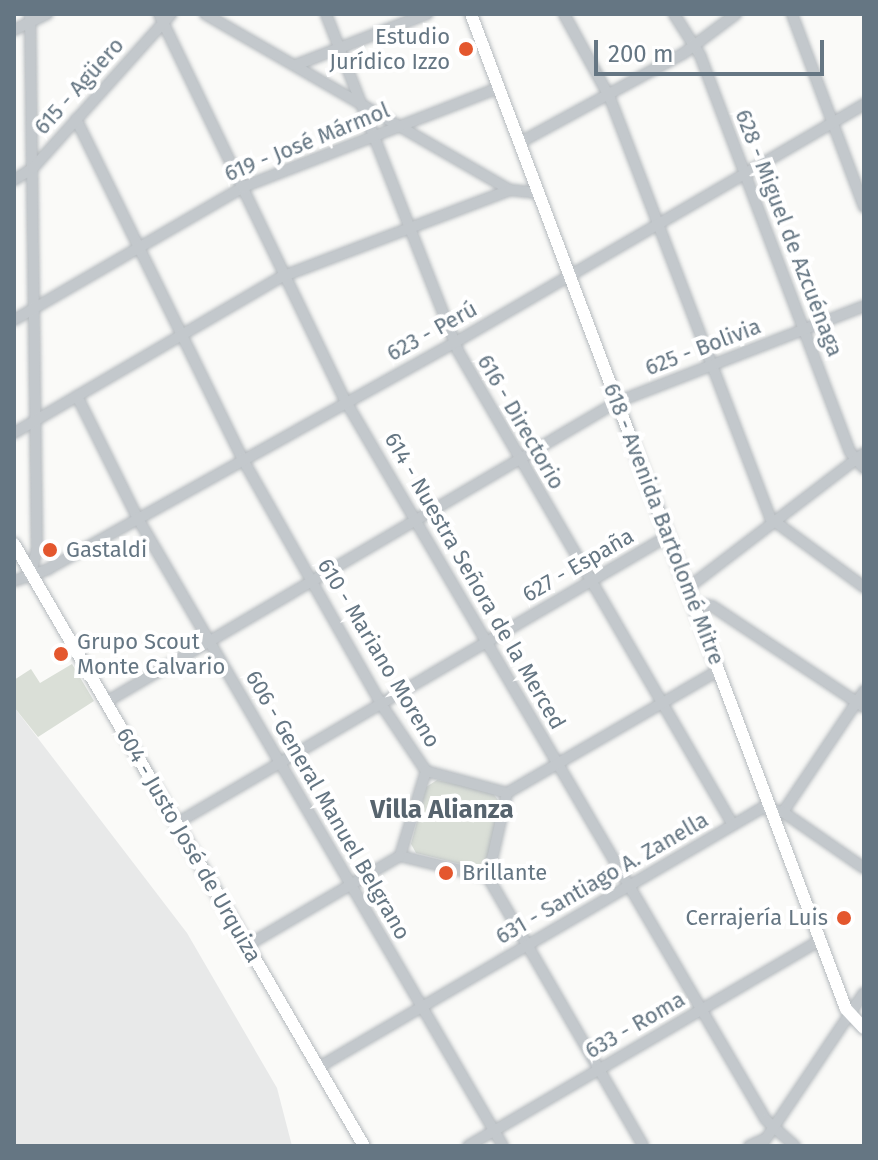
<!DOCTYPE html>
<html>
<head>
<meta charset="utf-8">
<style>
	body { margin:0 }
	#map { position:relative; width:878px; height:1160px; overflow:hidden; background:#fafaf8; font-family:"Fira Sans",sans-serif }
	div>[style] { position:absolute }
	.built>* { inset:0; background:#e8e9e9 }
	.green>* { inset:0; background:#dadfd7 }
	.roads { filter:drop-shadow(0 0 2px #b5babe) drop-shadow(0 0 2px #b5babe) }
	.minor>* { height:10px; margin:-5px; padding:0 5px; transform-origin:5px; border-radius:5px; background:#c3c8cc }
	.major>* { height:12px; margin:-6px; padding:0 6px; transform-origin:6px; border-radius:6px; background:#fff }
	.dots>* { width:22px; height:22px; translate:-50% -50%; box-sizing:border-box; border:4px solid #fff; border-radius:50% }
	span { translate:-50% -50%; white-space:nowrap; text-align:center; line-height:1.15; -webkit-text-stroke:8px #fff; paint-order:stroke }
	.poi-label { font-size:22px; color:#657683 }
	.right { translate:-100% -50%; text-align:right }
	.left { translate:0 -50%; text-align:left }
	.street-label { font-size:22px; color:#657683 }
	.quarter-label { font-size:26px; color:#57646e; font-weight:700 }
	.frame { position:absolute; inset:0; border:16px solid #657683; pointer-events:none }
	.scale { position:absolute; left:594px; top:40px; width:230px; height:36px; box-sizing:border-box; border:4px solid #657683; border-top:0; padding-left:10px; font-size:24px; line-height:28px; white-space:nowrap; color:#657683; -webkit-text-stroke:6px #fff; paint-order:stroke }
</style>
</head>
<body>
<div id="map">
	<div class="built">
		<i style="clip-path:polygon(14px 707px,187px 933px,277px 1088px,292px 1146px,14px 1146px)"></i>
	</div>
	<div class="green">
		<i style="clip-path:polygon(72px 664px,94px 701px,38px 737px,14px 707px,14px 680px,31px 669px,40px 683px)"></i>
		<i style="clip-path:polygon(437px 780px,492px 792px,501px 804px,486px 863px,477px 868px,416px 853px,411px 844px,426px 787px)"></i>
	</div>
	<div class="roads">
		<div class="minor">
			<i style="left:30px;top:14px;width:535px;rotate:89.25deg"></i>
			<i style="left:37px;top:549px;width:25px;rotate:104deg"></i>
			<i style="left:159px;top:14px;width:428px;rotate:64.3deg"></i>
			<i style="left:345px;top:400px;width:834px;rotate:59.68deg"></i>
			<i style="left:766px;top:1120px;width:39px;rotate:42deg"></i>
			<i style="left:205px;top:14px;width:352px;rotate:30deg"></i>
			<i style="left:326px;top:14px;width:362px;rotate:68.6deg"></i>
			<i style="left:458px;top:351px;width:548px;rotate:59.88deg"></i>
			<i style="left:564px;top:14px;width:96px;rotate:61.3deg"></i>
			<i style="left:610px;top:98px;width:449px;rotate:69.1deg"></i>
			<i style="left:770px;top:518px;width:117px;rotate:36.3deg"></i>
			<i style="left:674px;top:14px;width:49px;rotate:57.6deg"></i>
			<i style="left:700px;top:55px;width:424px;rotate:69.3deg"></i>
			<i style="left:850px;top:452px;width:21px;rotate:49deg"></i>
			<i style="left:792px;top:14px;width:206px;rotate:69.5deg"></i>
			<i style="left:14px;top:30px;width:37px;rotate:-26deg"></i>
			<i style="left:296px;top:65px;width:141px;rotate:-21.3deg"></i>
			<i style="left:76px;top:119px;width:377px;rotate:63.9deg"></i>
			<i style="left:242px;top:458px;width:283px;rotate:60.5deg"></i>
			<i style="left:381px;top:704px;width:81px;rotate:56.1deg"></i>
			<i style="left:519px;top:143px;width:188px;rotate:-28.6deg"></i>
			<i style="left:684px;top:53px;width:65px;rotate:-36.9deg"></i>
			<i style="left:14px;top:180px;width:22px;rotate:-32deg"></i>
			<i style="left:33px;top:168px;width:207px;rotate:-48.1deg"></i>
			<i style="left:14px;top:320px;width:265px;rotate:-30.1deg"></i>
			<i style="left:243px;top:187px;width:274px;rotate:-21.2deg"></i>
			<i style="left:77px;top:396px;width:135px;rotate:63.6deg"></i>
			<i style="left:137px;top:517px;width:728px;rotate:59.81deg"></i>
			<i style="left:14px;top:433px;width:309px;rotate:-30.3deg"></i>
			<i style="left:281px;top:277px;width:245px;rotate:-20.8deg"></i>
			<i style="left:510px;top:190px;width:29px;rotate:6deg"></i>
			<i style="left:14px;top:581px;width:36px;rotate:-19deg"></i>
			<i style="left:48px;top:569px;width:465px;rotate:-29.1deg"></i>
			<i style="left:454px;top:343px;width:475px;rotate:-30.2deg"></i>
			<i style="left:689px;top:587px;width:220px;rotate:-37.4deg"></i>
			<i style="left:695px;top:604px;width:17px;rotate:7deg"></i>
			<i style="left:712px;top:606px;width:182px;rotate:33.6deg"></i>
			<i style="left:106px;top:702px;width:593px;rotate:-30.42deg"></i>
			<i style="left:617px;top:402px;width:265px;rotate:-21.2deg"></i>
			<i style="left:426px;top:771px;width:84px;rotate:15.2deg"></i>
			<i style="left:507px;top:793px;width:245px;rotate:-30.1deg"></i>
			<i style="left:783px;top:812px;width:146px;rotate:-56.2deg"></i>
			<i style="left:177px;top:823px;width:569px;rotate:-30.31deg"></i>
			<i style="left:400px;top:856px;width:90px;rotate:13.4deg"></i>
			<i style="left:488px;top:877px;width:310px;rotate:60deg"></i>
			<i style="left:400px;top:856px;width:89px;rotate:-73deg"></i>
			<i style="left:488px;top:877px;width:86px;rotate:-77.3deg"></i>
			<i style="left:248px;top:945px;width:176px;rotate:-30.4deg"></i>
			<i style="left:319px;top:1067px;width:513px;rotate:-30.31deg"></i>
			<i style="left:762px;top:808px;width:21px;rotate:11deg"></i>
			<i style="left:783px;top:812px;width:98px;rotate:34.7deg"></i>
			<i style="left:468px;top:1146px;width:409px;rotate:-30.3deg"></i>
			<i style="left:749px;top:1146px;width:17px;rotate:-24deg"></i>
			<i style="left:761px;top:1146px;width:184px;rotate:-56.1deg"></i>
		</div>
		<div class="major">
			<i style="left:471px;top:14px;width:1063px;rotate:69.35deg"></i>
			<i style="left:846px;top:1009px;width:26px;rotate:47deg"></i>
			<i style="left:14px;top:544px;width:696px;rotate:59.83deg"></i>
		</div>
	</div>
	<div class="dots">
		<i style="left:466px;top:49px;background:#e4572e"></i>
		<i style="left:50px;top:550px;background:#e4572e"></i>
		<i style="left:61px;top:654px;background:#e4572e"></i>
		<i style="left:446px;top:873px;background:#e4572e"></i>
		<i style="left:844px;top:918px;background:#e4572e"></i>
	</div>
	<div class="poi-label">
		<span class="right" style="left:450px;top:49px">Estudio<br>Jurídico Izzo</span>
		<span class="left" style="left:66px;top:550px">Gastaldi</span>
		<span class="left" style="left:77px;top:654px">Grupo Scout<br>Monte Calvario</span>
		<span class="left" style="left:462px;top:873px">Brillante</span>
		<span class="right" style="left:828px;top:918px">Cerrajería Luis</span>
	</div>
	<div class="street-label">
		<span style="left:79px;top:86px;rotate:-48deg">615 - Agüero</span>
		<span style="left:307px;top:142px;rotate:-22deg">619 - José Mármol</span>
		<span style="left:789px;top:233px;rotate:69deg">628 - Miguel de Azcuénaga</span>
		<span style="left:432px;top:331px;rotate:-29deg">623 - Perú</span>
		<span style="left:703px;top:347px;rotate:-21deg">625 - Bolivia</span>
		<span style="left:521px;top:422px;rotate:60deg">616 - Directorio</span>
		<span style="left:664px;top:524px;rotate:69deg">618 - Avenida Bartolomé Mitre</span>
		<span style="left:578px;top:565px;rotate:-30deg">627 - España</span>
		<span style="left:475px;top:581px;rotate:60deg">614 - Nuestra Señora de la Merced</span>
		<span style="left:379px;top:653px;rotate:59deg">610 - Mariano Moreno</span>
		<span style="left:328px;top:805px;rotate:60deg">606 - General Manuel Belgrano</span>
		<span style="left:189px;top:845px;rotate:60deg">604 - Justo José de Urquiza</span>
		<span style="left:602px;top:878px;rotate:-30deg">631 - Santiago A. Zanella</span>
		<span style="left:635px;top:1025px;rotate:-30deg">633 - Roma</span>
	</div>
	<div class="quarter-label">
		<span style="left:442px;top:810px">Villa Alianza</span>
	</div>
	<div class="frame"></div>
	<div class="scale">200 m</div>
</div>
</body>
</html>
